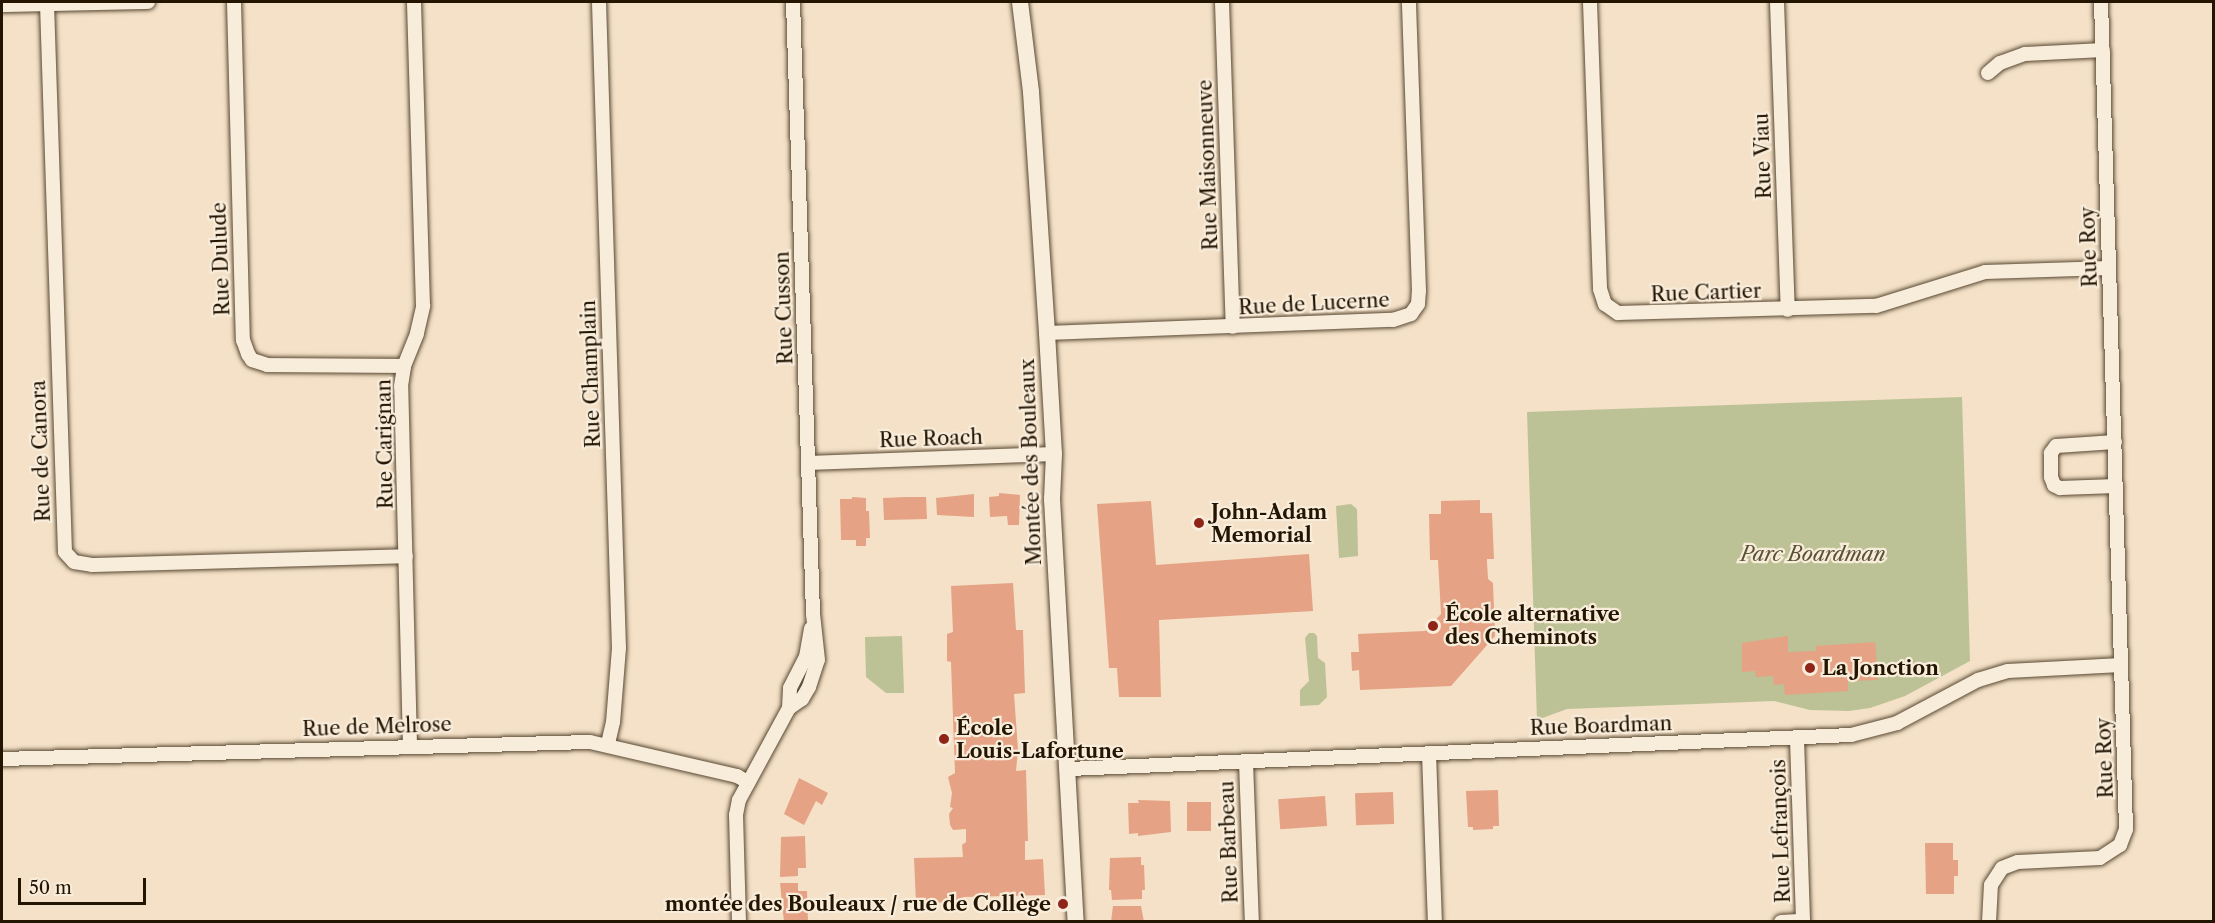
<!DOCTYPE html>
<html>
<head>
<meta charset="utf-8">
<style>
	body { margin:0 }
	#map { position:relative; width:2215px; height:923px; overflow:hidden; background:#f4e1c7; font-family:"Libre Caslon Text",serif }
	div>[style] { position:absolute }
	.green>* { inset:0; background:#bcc295 }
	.building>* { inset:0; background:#e5a284; transform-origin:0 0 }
	.roads { filter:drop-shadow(0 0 2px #584832) drop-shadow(0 0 2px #584832) }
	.minor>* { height:14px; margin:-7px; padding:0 7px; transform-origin:7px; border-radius:7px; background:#f8ecdb }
	.tertiary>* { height:16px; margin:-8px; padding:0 8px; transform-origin:8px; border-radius:8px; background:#f8ecdb }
	.dots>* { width:16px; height:16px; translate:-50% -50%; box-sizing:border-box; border:3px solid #f8ecdb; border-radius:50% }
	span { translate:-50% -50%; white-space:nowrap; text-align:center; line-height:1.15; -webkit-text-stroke:4.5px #f8ecdb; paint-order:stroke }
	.street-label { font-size:20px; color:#241500 }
	.poi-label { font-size:20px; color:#241500; font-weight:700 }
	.left { translate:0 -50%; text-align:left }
	.right { translate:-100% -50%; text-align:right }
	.park-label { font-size:20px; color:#595234; font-style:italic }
	.frame { position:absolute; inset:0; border:3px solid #241500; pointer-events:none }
	.scale { position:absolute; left:18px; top:878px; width:128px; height:27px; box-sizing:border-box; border:3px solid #241500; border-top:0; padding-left:8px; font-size:18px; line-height:21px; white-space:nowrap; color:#241500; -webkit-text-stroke:4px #f8ecdb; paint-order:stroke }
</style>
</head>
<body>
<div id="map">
	<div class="green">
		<i style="clip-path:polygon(1962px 397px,1970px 661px,1905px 696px,1870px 708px,1849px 711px,1810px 710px,1774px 701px,1567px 709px,1537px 720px,1527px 412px)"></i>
		<i style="clip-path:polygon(1351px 504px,1357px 509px,1358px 556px,1339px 558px,1336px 506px)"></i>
		<i style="clip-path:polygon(1309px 633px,1314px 633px,1317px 636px,1318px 658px,1325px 663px,1327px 697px,1319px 705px,1300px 706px,1300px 690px,1309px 681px,1305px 638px)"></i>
		<i style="clip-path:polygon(902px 636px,904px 693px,886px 693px,866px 677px,865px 637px)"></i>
	</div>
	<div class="building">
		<i style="clip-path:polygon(999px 493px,1020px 495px,1019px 525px,1008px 525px,1007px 516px,990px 517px,989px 497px,999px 496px)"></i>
		<i style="clip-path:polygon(974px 494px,974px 517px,937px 515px,936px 498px)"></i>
		<i style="clip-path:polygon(852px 497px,866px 498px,866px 511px,869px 511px,870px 538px,866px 538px,866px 546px,856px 546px,856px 540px,841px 540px,840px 499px,852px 499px)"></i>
		<i style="clip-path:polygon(906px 497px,926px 497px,927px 519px,884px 520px,883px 498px)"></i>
		<i style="clip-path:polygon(1480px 500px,1480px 513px,1492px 513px,1494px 559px,1487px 559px,1487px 562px,1488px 579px,1493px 583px,1495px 636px,1451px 686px,1360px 690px,1359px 670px,1352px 671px,1351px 652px,1359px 652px,1358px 634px,1425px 631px,1441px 614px,1438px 560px,1430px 560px,1429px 514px,1441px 514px,1441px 501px)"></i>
		<i style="clip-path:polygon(1151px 501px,1156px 565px,1309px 554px,1313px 611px,1159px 620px,1161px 697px,1119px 697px,1117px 668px,1109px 668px,1097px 504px)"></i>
		<i style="clip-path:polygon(1013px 583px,1016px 630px,1023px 630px,1025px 693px,1014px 694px,1018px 750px,1016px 771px,1026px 770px,1028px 841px,1025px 841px,1025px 860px,1043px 859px,1045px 895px,963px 897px,963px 902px,916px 903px,914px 858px,963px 857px,962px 845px,966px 842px,966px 829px,953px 830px,950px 825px,949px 814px,953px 808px,950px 807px,952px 793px,948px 777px,955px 773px,951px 662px,947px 661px,947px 634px,953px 632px,951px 586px)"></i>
		<i style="clip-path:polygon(1788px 636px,1788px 652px,1816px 651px,1816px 646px,1875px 642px,1878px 680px,1848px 681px,1848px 691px,1785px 695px,1784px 684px,1774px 685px,1773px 676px,1756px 677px,1755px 671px,1742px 672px,1742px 643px)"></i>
		<i style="clip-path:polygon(799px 778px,828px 793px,822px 805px,816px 801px,804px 825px,784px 814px)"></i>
		<i style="clip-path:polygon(1498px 790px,1499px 826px,1493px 826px,1493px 829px,1473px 830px,1473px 827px,1468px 827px,1466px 791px)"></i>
		<i style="left:1393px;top:792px;width:32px;height:38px;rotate:88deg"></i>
		<i style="left:1325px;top:796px;width:30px;height:47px;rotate:86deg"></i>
		<i style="clip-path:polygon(1138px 800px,1170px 801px,1171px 832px,1138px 836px,1138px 833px,1129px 834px,1128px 803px,1139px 803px)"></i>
		<i style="left:1187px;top:802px;width:24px;height:29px"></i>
		<i style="clip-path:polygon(805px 836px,806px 868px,798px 868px,798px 876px,780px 877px,781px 837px)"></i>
		<i style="clip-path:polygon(1925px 843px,1953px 843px,1953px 860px,1958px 860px,1958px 876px,1954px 876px,1954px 894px,1926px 894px)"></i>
		<i style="clip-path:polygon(1141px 857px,1141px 865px,1144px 865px,1145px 890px,1142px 890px,1142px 899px,1112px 900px,1111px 890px,1109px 890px,1110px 858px)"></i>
		<i style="clip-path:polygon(780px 883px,798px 883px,798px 891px,807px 891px,808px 921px,784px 922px)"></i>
		<i style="clip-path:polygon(1113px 906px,1141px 906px,1144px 922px,1111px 922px)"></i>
	</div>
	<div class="roads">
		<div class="minor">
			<i style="left:234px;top:2px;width:338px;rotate:88.5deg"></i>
			<i style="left:243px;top:340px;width:15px;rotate:70deg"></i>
			<i style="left:248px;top:354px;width:7px;rotate:56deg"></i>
			<i style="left:252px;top:360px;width:16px;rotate:18deg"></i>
			<i style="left:267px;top:365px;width:137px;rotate:0.4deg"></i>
			<i style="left:599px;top:2px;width:646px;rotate:88.23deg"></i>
			<i style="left:619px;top:648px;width:74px;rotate:94.6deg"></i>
			<i style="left:613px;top:722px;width:23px;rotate:103deg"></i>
			<i style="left:1222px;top:2px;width:325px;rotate:88.1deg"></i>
			<i style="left:1590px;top:2px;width:287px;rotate:88deg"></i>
			<i style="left:1600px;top:289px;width:16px;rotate:72deg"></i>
			<i style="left:1605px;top:304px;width:16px;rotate:35deg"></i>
			<i style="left:1618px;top:313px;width:258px;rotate:-1.6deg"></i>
			<i style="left:1876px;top:306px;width:114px;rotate:-17.3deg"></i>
			<i style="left:1985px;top:272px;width:124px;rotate:-1.8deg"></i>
			<i style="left:1777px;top:2px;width:308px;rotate:88deg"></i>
			<i style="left:47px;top:4px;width:548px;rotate:88.12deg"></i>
			<i style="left:65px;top:552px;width:13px;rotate:48deg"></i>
			<i style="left:74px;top:562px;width:18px;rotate:9deg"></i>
			<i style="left:92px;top:565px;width:314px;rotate:-1.6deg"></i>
			<i style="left:2px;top:5px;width:146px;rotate:-1.2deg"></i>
			<i style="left:1988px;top:73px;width:16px;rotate:-40deg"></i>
			<i style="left:2000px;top:63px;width:27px;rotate:-20deg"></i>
			<i style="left:2025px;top:54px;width:78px;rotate:-2.9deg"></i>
			<i style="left:1047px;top:333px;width:346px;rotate:-2.2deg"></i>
			<i style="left:1393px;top:320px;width:19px;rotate:-18deg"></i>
			<i style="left:1411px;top:314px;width:12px;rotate:-55deg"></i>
			<i style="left:1418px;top:304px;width:13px;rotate:-86deg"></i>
			<i style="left:1419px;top:291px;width:289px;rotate:-92deg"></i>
			<i style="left:2115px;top:442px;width:59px;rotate:176.1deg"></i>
			<i style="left:2056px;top:446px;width:9px;rotate:126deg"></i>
			<i style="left:2051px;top:453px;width:24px;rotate:90deg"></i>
			<i style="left:2051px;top:477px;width:9px;rotate:69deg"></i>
			<i style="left:2054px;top:485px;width:7px;rotate:27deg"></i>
			<i style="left:2060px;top:488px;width:56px;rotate:-2deg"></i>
			<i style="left:808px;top:463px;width:246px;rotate:-2.1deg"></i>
			<i style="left:789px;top:708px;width:20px;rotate:-87deg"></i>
			<i style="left:790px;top:688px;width:35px;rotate:-63deg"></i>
			<i style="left:806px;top:657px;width:29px;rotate:-80deg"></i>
			<i style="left:1797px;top:739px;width:183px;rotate:88.1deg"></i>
			<i style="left:410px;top:746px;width:360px;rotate:-91.4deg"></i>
			<i style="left:401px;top:386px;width:20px;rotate:-81deg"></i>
			<i style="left:404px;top:366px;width:35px;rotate:-68deg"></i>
			<i style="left:417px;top:333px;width:28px;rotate:-77deg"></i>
			<i style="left:423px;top:306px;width:304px;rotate:-91.7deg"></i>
			<i style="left:1429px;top:753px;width:169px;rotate:88deg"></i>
			<i style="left:2px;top:759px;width:588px;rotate:-1.66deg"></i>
			<i style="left:590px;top:742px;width:151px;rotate:13deg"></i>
			<i style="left:737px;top:776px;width:13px;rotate:29deg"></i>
			<i style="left:1246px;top:762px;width:160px;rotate:87.9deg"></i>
			<i style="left:1069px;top:769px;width:783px;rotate:-2.49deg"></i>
			<i style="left:1851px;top:735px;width:48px;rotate:-14.6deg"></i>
			<i style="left:1897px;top:723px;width:92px;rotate:-28deg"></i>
			<i style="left:1978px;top:680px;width:31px;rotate:-17deg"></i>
			<i style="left:2008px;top:671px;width:113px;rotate:-3deg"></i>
			<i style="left:739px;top:922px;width:107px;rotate:-91.6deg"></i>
			<i style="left:736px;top:815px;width:15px;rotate:-79deg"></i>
			<i style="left:739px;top:800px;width:105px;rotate:-61.5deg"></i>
			<i style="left:789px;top:708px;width:16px;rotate:-35deg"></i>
			<i style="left:802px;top:699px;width:14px;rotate:-60deg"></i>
			<i style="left:809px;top:687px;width:28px;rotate:-72deg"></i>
			<i style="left:818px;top:660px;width:46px;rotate:-96.2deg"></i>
			<i style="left:813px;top:614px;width:612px;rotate:-91.87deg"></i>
			<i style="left:1781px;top:922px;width:22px;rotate:-3deg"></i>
			<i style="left:1989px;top:922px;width:37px;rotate:-87deg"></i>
			<i style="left:1991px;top:885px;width:20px;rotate:-57deg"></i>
			<i style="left:2002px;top:868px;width:17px;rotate:-21deg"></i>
			<i style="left:2018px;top:862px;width:82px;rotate:-2.8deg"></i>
			<i style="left:2100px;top:858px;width:24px;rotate:-33deg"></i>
			<i style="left:2120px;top:845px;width:17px;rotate:-69deg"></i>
			<i style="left:2126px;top:829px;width:827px;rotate:-91.73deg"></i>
		</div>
		<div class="tertiary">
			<i style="left:1020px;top:2px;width:91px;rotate:83deg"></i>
			<i style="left:1031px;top:92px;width:242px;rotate:86.2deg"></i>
			<i style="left:1047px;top:333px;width:121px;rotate:86.7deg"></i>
			<i style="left:1054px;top:454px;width:45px;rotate:92.5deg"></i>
			<i style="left:1052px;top:499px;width:424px;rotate:86.8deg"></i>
		</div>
	</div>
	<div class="dots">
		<i style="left:1199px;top:523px;background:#8f2418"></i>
		<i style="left:1433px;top:626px;background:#8f2418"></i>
		<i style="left:1810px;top:668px;background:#8f2418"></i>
		<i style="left:944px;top:739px;background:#8f2418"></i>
		<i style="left:1063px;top:904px;background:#8f2418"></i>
	</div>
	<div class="street-label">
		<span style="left:1763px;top:156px;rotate:-92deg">Rue Viau</span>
		<span style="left:1208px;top:165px;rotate:-92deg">Rue Maisonneuve</span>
		<span style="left:2089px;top:247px;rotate:-92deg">Rue Roy</span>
		<span style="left:221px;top:259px;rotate:-92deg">Rue Dulude</span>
		<span style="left:1706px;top:293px;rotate:-2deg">Rue Cartier</span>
		<span style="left:1314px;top:304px;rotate:-3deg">Rue de Lucerne</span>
		<span style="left:784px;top:308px;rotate:-92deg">Rue Cusson</span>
		<span style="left:591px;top:374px;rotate:-92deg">Rue Champlain</span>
		<span style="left:931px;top:439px;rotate:-2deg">Rue Roach</span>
		<span style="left:385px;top:444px;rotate:-91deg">Rue Carignan</span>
		<span style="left:41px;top:451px;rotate:-92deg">Rue de Canora</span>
		<span style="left:1031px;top:462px;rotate:-92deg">Montée des Bouleaux</span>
		<span style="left:1601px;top:726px;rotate:-2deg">Rue Boardman</span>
		<span style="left:377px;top:727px;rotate:-2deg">Rue de Melrose</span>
		<span style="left:2105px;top:758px;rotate:-92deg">Rue Roy</span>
		<span style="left:1781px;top:831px;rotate:-92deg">Rue Lefrançois</span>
		<span style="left:1229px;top:842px;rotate:-92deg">Rue Barbeau</span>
	</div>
	<div class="poi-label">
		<span class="left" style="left:1211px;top:524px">John-Adam<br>Memorial</span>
		<span class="left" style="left:1445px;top:626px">École alternative<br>des Cheminots</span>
		<span class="left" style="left:1822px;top:668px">La Jonction</span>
		<span class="left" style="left:956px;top:740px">École<br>Louis-Lafortune</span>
		<span class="right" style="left:1051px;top:904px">montée des Bouleaux / rue de Collège</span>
	</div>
	<div class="park-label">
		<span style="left:1813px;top:554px">Parc Boardman</span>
	</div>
	<div class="frame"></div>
	<div class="scale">50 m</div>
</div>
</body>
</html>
